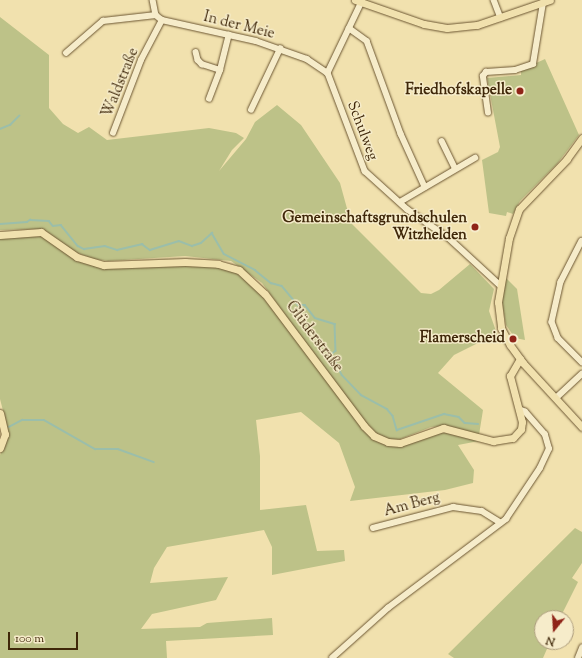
<!DOCTYPE html>
<html>
<head>
<meta charset="utf-8">
<style>
	body { margin:0 }
	#map { position:relative; width:582px; height:658px; overflow:hidden; background:#f1e1ae; font-family:"Sorts Mill Goudy",serif }
	div>[style] { position:absolute }
	.green>* { inset:0; background:#bdc288 }
	.stream>* { height:1.5px; margin:-0.75px; padding:0 0.75px; transform-origin:0.75px; border-radius:0.75px; background:#9bbeaa }
	.roads { filter:drop-shadow(0 0 1px #6c5632) drop-shadow(0 0 1px #6c5632) }
	.minor>* { height:5.5px; margin:-2.75px; padding:0 2.75px; transform-origin:2.75px; border-radius:2.75px; background:#f6ecca }
	.major>* { height:7px; margin:-3.5px; padding:0 3.5px; transform-origin:3.5px; border-radius:3.5px; background:#f1e1ae }
	.dots>* { width:11px; height:11px; translate:-50% -50%; box-sizing:border-box; border:2px solid #f6ecca; border-radius:50% }
	span { translate:-50% -50%; white-space:nowrap; text-align:center; line-height:1.15; -webkit-text-stroke:3px #f6ecca; paint-order:stroke }
	.street-label { font-size:15px; color:#3f2709 }
	.poi-label { font-size:15px; color:#3f2709; font-weight:700 }
	.right { translate:-100% -50%; text-align:right }
	.north { position:absolute; left:534px; top:610px; width:40px; height:40px; box-sizing:border-box; background:#f6ecca; border:1px solid #ad9d7d; border-radius:50%; rotate:198deg; font-size:11px; font-weight:700; line-height:16px; text-align:center; color:#3f2709 }
	.north::after { content:''; display:block; margin:auto; width:14px; height:18px; background:#8f2418; clip-path:polygon(50% 0,100% 100%,50% 72%,0 100%) }
	.scale { position:absolute; left:8px; top:632px; width:70px; height:18px; box-sizing:border-box; border:2px solid #3f2709; border-top:0; padding-left:5px; font-size:12px; line-height:14px; white-space:nowrap; color:#3f2709; -webkit-text-stroke:3px #f6ecca; paint-order:stroke }
</style>
</head>
<body>
<div id="map">
	<div class="green">
		<i style="clip-path:polygon(0 17px,49px 55px,49px 108px,63px 124px,78px 133px,89px 127px,107px 140px,209px 128px,236px 133px,244px 138px,232px 150px,219px 171px,246px 139px,255px 122px,277px 105px,301px 125px,340px 183px,351px 223px,421px 293px,431px 294px,439px 290px,470px 264px,494px 289px,489px 311px,498px 337px,482px 341px,454px 355px,438px 373px,483px 410px,479px 435px,443px 426px,431px 427px,398px 440px,390px 440px,376px 434px,358px 414px,262px 283px,231px 261px,185px 256px,108px 261px,93px 259px,75px 252px,43px 229px,0 230px)"></i>
		<i style="clip-path:polygon(545px 59px,579px 135px,557px 164px,520px 201px,513px 214px,507px 212px,506px 216px,489px 213px,482px 160px,498px 152px,500px 147px,487px 78px,521px 75px,521px 70px)"></i>
		<i style="clip-path:polygon(29px 235px,39px 235px,50px 240px,72px 258px,98px 267px,181px 265px,217px 267px,234px 271px,258px 291px,373px 439px,388px 444px,442px 431px,479px 441px,458px 445px,474px 470px,473px 483px,445px 490px,350px 501px,355px 487px,339px 443px,301px 412px,256px 420px,260px 456px,260px 510px,306px 505px,317px 551px,344px 550px,345px 561px,272px 575px,272px 547px,264px 530px,167px 547px,154px 568px,150px 583px,228px 577px,216px 600px,152px 614px,141px 629px,200px 627px,207px 623px,272px 618px,273px 635px,166px 641px,167px 658px,0 658px,0 455px,9px 434px,0 399px,0 238px)"></i>
		<i style="clip-path:polygon(506px 278px,517px 289px,525px 340px,515px 338px,506px 325px,502px 303px)"></i>
		<i style="clip-path:polygon(575px 528px,582px 532px,582px 563px,572px 578px,578px 582px,560px 618px,542px 618px,542px 642px,550px 642px,543px 658px,454px 658px,448px 654px)"></i>
	</div>
	<div class="stream">
		<i style="left:0;top:129px;width:11px;rotate:-22deg"></i>
		<i style="left:10px;top:125px;width:13px;rotate:-45deg"></i>
		<i style="left:0;top:224px;width:27px;rotate:-4deg"></i>
		<i style="left:27px;top:222px;width:4px;rotate:-34deg"></i>
		<i style="left:30px;top:220px;width:19px;rotate:3deg"></i>
		<i style="left:49px;top:221px;width:6px;rotate:51deg"></i>
		<i style="left:53px;top:226px;width:8px;rotate:-7deg"></i>
		<i style="left:61px;top:225px;width:27px;rotate:51deg"></i>
		<i style="left:78px;top:246px;width:7px;rotate:27deg"></i>
		<i style="left:84px;top:249px;width:21px;rotate:-8deg"></i>
		<i style="left:105px;top:246px;width:13px;rotate:18deg"></i>
		<i style="left:117px;top:250px;width:26px;rotate:-13deg"></i>
		<i style="left:142px;top:244px;width:10px;rotate:37deg"></i>
		<i style="left:150px;top:250px;width:30px;rotate:-17deg"></i>
		<i style="left:179px;top:241px;width:14px;rotate:21deg"></i>
		<i style="left:192px;top:246px;width:9px;rotate:-18deg"></i>
		<i style="left:201px;top:243px;width:15px;rotate:-42deg"></i>
		<i style="left:212px;top:233px;width:24px;rotate:60deg"></i>
		<i style="left:224px;top:254px;width:35px;rotate:27deg"></i>
		<i style="left:255px;top:270px;width:21px;rotate:39deg"></i>
		<i style="left:271px;top:283px;width:11px;rotate:15deg"></i>
		<i style="left:282px;top:286px;width:25px;rotate:50deg"></i>
		<i style="left:298px;top:305px;width:7px"></i>
		<i style="left:305px;top:305px;width:16px;rotate:52deg"></i>
		<i style="left:315px;top:318px;width:21px;rotate:17deg"></i>
		<i style="left:335px;top:324px;width:27px;rotate:88deg"></i>
		<i style="left:336px;top:351px;width:9px;rotate:139deg"></i>
		<i style="left:329px;top:357px;width:5px;rotate:79deg"></i>
		<i style="left:330px;top:362px;width:6px;rotate:9deg"></i>
		<i style="left:336px;top:363px;width:13px;rotate:63deg"></i>
		<i style="left:342px;top:375px;width:28px;rotate:46deg"></i>
		<i style="left:361px;top:395px;width:30px;rotate:28deg"></i>
		<i style="left:387px;top:409px;width:9px;rotate:49deg"></i>
		<i style="left:393px;top:416px;width:15px;rotate:74deg"></i>
		<i style="left:397px;top:430px;width:50px;rotate:-18.8deg"></i>
		<i style="left:444px;top:414px;width:15px;rotate:11deg"></i>
		<i style="left:459px;top:417px;width:8px;rotate:45deg"></i>
		<i style="left:465px;top:423px;width:13px;rotate:4deg"></i>
		<i style="left:9px;top:427px;width:15px;rotate:-28deg"></i>
		<i style="left:22px;top:420px;width:22px"></i>
		<i style="left:44px;top:420px;width:59px;rotate:29.6deg"></i>
		<i style="left:95px;top:449px;width:23px"></i>
		<i style="left:118px;top:449px;width:38px;rotate:20deg"></i>
	</div>
	<div class="roads">
		<div class="minor">
			<i style="left:153px;top:0;width:15px;rotate:79deg"></i>
			<i style="left:156px;top:15px;width:8px;rotate:40deg"></i>
			<i style="left:162px;top:20px;width:96px;rotate:12.6deg"></i>
			<i style="left:256px;top:41px;width:54px;rotate:19.4deg"></i>
			<i style="left:307px;top:59px;width:25px;rotate:34deg"></i>
			<i style="left:494px;top:0;width:19px;rotate:69deg"></i>
			<i style="left:362px;top:2px;width:79px;rotate:115.6deg"></i>
			<i style="left:328px;top:73px;width:105px;rotate:69.3deg"></i>
			<i style="left:365px;top:171px;width:57px;rotate:42.1deg"></i>
			<i style="left:407px;top:209px;width:51px;rotate:34.6deg"></i>
			<i style="left:449px;top:238px;width:69px;rotate:42.7deg"></i>
			<i style="left:349px;top:28px;width:22px;rotate:36deg"></i>
			<i style="left:367px;top:41px;width:99px;rotate:69.9deg"></i>
			<i style="left:401px;top:134px;width:58px;rotate:65.6deg"></i>
			<i style="left:196px;top:52px;width:8px;rotate:76deg"></i>
			<i style="left:198px;top:60px;width:6px;rotate:45deg"></i>
			<i style="left:202px;top:64px;width:19px;rotate:18deg"></i>
			<i style="left:220px;top:70px;width:36px;rotate:-76deg"></i>
			<i style="left:66px;top:53px;width:49px;rotate:-40.9deg"></i>
			<i style="left:103px;top:21px;width:53px;rotate:-6.5deg"></i>
			<i style="left:209px;top:99px;width:31px;rotate:-69deg"></i>
			<i style="left:251px;top:110px;width:68px;rotate:-64.6deg"></i>
			<i style="left:488px;top:113px;width:37px;rotate:-98deg"></i>
			<i style="left:483px;top:76px;width:5px;rotate:-53deg"></i>
			<i style="left:486px;top:72px;width:29px;rotate:-4deg"></i>
			<i style="left:515px;top:70px;width:19px;rotate:-18deg"></i>
			<i style="left:533px;top:64px;width:62px;rotate:-80.7deg"></i>
			<i style="left:113px;top:133px;width:78px;rotate:-69deg"></i>
			<i style="left:141px;top:60px;width:45px;rotate:-62.3deg"></i>
			<i style="left:442px;top:141px;width:30px;rotate:64deg"></i>
			<i style="left:400px;top:202px;width:87px;rotate:-30.4deg"></i>
			<i style="left:582px;top:241px;width:46px;rotate:117.1deg"></i>
			<i style="left:561px;top:282px;width:41px;rotate:102.7deg"></i>
			<i style="left:552px;top:322px;width:17px;rotate:69deg"></i>
			<i style="left:558px;top:338px;width:34px;rotate:45deg"></i>
			<i style="left:556px;top:398px;width:35px;rotate:-43deg"></i>
			<i style="left:373px;top:528px;width:83px;rotate:-14.7deg"></i>
			<i style="left:453px;top:507px;width:29px;rotate:8deg"></i>
			<i style="left:482px;top:511px;width:22px;rotate:32deg"></i>
			<i style="left:332px;top:658px;width:75px;rotate:-41.8deg"></i>
			<i style="left:388px;top:608px;width:148px;rotate:-37deg"></i>
			<i style="left:506px;top:519px;width:61px;rotate:-56.3deg"></i>
			<i style="left:540px;top:468px;width:21px;rotate:-65deg"></i>
			<i style="left:549px;top:449px;width:15px;rotate:-106deg"></i>
			<i style="left:545px;top:435px;width:30px;rotate:-131deg"></i>
			<i style="left:525px;top:412px;width:5px;rotate:-158deg"></i>
			<i style="left:578px;top:658px;width:11px;rotate:-68deg"></i>
		</div>
		<div class="major">
			<i style="left:355px;top:0;width:73px;rotate:19.2deg"></i>
			<i style="left:424px;top:24px;width:23px;rotate:10deg"></i>
			<i style="left:447px;top:28px;width:30px;rotate:-6deg"></i>
			<i style="left:477px;top:25px;width:77px;rotate:-18.9deg"></i>
			<i style="left:582px;top:138px;width:26px;rotate:126deg"></i>
			<i style="left:567px;top:159px;width:69px;rotate:133.8deg"></i>
			<i style="left:519px;top:209px;width:31px;rotate:109deg"></i>
			<i style="left:509px;top:238px;width:65px;rotate:99.8deg"></i>
			<i style="left:498px;top:302px;width:26px;rotate:83deg"></i>
			<i style="left:501px;top:328px;width:19px;rotate:62deg"></i>
			<i style="left:510px;top:345px;width:22px;rotate:54deg"></i>
			<i style="left:523px;top:363px;width:87px;rotate:47.3deg"></i>
			<i style="left:0;top:235px;width:41px;rotate:-4.2deg"></i>
			<i style="left:41px;top:232px;width:44px;rotate:34.8deg"></i>
			<i style="left:77px;top:257px;width:28px;rotate:17deg"></i>
			<i style="left:104px;top:265px;width:81px;rotate:-2.1deg"></i>
			<i style="left:185px;top:262px;width:33px;rotate:3deg"></i>
			<i style="left:218px;top:264px;width:22px;rotate:16deg"></i>
			<i style="left:239px;top:270px;width:35px;rotate:43deg"></i>
			<i style="left:265px;top:294px;width:165px;rotate:53.1deg"></i>
			<i style="left:364px;top:426px;width:14px;rotate:45deg"></i>
			<i style="left:374px;top:436px;width:15px;rotate:23deg"></i>
			<i style="left:388px;top:442px;width:12px;rotate:5deg"></i>
			<i style="left:400px;top:443px;width:46px;rotate:-19.2deg"></i>
			<i style="left:443px;top:428px;width:52px;rotate:14.6deg"></i>
			<i style="left:493px;top:441px;width:20px;rotate:-9deg"></i>
			<i style="left:513px;top:438px;width:12px;rotate:-48deg"></i>
			<i style="left:521px;top:429px;width:7px;rotate:-82deg"></i>
			<i style="left:522px;top:422px;width:48px;rotate:-104.6deg"></i>
			<i style="left:510px;top:376px;width:20px;rotate:-60deg"></i>
			<i style="left:0;top:413px;width:22px;rotate:77deg"></i>
			<i style="left:5px;top:434px;width:15px;rotate:110deg"></i>
		</div>
	</div>
	<div class="dots">
		<i style="left:520px;top:91px;background:#8f2418"></i>
		<i style="left:475px;top:227px;background:#8f2418"></i>
		<i style="left:513px;top:339px;background:#8f2418"></i>
	</div>
	<div class="street-label">
		<span style="left:239px;top:26px;rotate:14deg">In der Meie</span>
		<span style="left:121px;top:83px;rotate:-68deg">Waldstraße</span>
		<span style="left:362px;top:131px;rotate:69deg">Schulweg</span>
		<span style="left:314px;top:337px;rotate:53deg">Glüderstraße</span>
		<span style="left:412px;top:505px;rotate:-15deg">Am Berg</span>
	</div>
	<div class="poi-label">
		<span class="right" style="left:512px;top:91px">Friedhofskapelle</span>
		<span class="right" style="left:467px;top:227px">Gemeinschaftsgrundschulen<br>Witzhelden</span>
		<span class="right" style="left:505px;top:339px">Flamerscheid</span>
	</div>
	<div class="north">N</div>
	<div class="scale">100 m</div>
</div>
</body>
</html>
